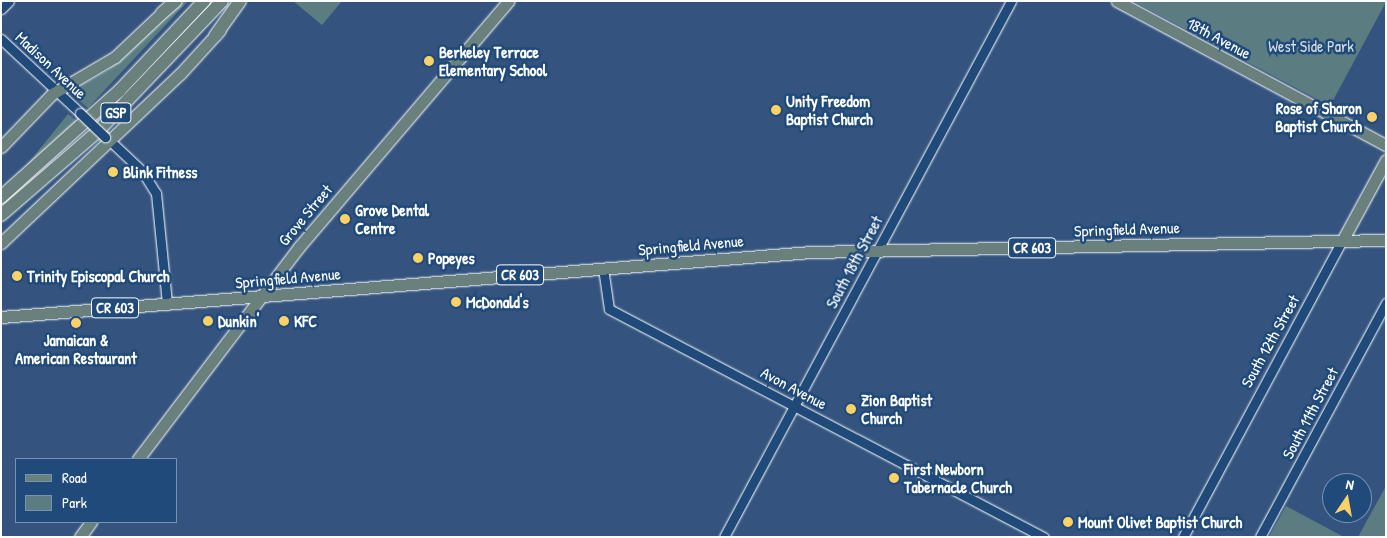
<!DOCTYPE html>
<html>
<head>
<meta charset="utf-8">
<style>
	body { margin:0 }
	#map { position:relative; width:1387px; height:538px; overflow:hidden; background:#34547f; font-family:"Patrick Hand",sans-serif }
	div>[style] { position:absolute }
	.green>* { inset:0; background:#5b7d82 }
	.roads { filter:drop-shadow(0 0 1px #fff) drop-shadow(0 0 1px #fff) }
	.minor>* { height:9px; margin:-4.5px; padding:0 4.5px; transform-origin:4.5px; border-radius:4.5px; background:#1f4a7a }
	.major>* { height:11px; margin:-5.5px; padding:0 5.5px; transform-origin:5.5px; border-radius:5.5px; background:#6a807d }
	.highway>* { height:12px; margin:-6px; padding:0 6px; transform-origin:6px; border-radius:6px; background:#6a807d }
	.bridges { filter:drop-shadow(0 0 1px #fff) drop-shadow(0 0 1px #fff) }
	.minor-bridge>* { height:9px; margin:-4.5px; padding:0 4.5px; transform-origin:4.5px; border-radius:4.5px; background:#1f4a7a }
	.dots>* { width:14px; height:14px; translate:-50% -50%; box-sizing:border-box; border:2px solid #1f4a7a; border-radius:50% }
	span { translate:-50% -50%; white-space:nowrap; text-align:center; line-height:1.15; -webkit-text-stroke:5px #1f4a7a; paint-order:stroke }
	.shield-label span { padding:1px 4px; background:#1f4a7a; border:1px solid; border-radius:4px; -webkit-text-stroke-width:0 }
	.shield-label { font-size:15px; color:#fff; font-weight:700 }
	.street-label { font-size:16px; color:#fff }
	.park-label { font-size:16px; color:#d6dee0 }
	.poi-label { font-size:16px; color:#fff; font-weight:700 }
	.left { translate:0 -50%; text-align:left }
	.right { translate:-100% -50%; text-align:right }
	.frame { position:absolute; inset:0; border:2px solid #fff; pointer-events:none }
	.legend { position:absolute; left:15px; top:458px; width:162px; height:65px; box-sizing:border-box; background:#1f4a7a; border:1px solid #7992af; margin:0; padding:6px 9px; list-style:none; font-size:15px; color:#fff }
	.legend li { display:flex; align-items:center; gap:10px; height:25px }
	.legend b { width:25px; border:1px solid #7992af }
	.north { position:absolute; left:1322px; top:473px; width:50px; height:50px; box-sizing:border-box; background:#1f4a7a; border:1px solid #7992af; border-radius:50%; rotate:12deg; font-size:14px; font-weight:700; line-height:20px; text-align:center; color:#fff }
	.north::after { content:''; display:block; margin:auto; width:18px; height:22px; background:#ffd166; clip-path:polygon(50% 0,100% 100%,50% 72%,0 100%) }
</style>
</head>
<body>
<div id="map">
	<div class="green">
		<i style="clip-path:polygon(183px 1px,188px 1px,88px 108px,69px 92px,108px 70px)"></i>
		<i style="clip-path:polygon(293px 1px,342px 1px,322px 25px)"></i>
		<i style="clip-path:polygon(1133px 1px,1386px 1px,1386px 2px,1330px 106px)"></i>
		<i style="clip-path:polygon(68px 114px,77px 121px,26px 166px)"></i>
		<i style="clip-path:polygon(1386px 486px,1386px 537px,1358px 537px)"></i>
		<i style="clip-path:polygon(1286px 506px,1342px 536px,1341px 537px,1269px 537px)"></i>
	</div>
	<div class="roads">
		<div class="minor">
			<i style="left:1px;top:9px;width:11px;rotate:-45deg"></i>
			<i style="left:1px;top:39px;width:108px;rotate:43.1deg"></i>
			<i style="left:106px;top:137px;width:50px;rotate:43.4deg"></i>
			<i style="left:142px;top:171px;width:26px;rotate:58deg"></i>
			<i style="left:156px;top:193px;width:112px;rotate:84.3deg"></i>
			<i style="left:603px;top:268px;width:41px;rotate:81.7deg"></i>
			<i style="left:609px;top:309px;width:491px;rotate:27.7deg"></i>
			<i style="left:724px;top:537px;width:608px;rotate:-61.83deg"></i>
			<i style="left:1183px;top:537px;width:336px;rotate:-61.8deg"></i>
			<i style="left:1260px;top:537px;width:266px;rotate:-61.7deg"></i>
		</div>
		<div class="major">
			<i style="left:1117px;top:1px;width:305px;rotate:28.2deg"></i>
			<i style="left:1px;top:147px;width:74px;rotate:-46.1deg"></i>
			<i style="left:52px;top:94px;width:73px;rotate:-30.4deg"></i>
			<i style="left:115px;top:57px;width:71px;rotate:-43.3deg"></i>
			<i style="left:1342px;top:241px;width:92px;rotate:-61.5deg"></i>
			<i style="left:1px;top:243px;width:246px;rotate:-43.4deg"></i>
			<i style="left:180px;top:74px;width:59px;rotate:-47.7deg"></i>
			<i style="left:1px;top:317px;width:813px;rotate:-4.59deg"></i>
			<i style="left:811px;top:252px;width:575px;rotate:-1.2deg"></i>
			<i style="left:138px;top:459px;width:266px;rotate:-52.8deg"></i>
			<i style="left:299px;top:247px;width:323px;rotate:-49.6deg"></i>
			<i style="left:80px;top:537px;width:19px;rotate:-54deg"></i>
		</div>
		<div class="highway">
			<i style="left:162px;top:13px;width:18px;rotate:-41deg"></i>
			<i style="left:215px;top:36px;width:43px;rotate:-54.5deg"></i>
			<i style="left:1px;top:197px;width:159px;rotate:-41.9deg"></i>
			<i style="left:119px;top:91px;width:124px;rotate:-46.6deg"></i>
			<i style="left:1px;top:215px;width:125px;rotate:-40.8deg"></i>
			<i style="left:96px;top:133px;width:182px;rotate:-46.3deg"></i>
		</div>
	</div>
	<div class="bridges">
		<div class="minor-bridge">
			<i style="left:80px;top:113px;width:35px;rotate:44deg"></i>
		</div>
	</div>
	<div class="dots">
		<i style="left:429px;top:61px;background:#ffd166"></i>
		<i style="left:776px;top:110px;background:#ffd166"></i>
		<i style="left:1372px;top:117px;background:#ffd166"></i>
		<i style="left:113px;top:172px;background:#ffd166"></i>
		<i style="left:345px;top:219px;background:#ffd166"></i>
		<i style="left:418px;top:258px;background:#ffd166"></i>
		<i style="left:17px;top:276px;background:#ffd166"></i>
		<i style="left:456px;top:302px;background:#ffd166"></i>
		<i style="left:208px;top:321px;background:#ffd166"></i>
		<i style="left:284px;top:321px;background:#ffd166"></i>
		<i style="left:76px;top:323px;background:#ffd166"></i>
		<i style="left:851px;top:409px;background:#ffd166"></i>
		<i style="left:894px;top:478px;background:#ffd166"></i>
		<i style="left:1068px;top:522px;background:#ffd166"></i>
	</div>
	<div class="shield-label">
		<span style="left:116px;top:113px">GSP</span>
		<span style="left:1032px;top:248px">CR 603</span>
		<span style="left:520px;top:275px">CR 603</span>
		<span style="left:115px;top:308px">CR 603</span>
	</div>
	<div class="street-label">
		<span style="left:1219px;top:38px;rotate:28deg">18th Avenue</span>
		<span style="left:51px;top:65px;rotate:43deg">Madison Avenue</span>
		<span style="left:305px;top:215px;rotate:-50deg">Grove Street</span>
		<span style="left:1127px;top:229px;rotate:-2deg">Springfield Avenue</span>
		<span style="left:691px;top:245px;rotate:-5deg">Springfield Avenue</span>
		<span style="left:854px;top:262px;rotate:-62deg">South 18th Street</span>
		<span style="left:288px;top:278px;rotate:-5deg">Springfield Avenue</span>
		<span style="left:1270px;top:341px;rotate:-61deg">South 12th Street</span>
		<span style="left:794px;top:388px;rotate:28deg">Avon Avenue</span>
		<span style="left:1310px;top:413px;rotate:-62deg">South 11th Street</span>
	</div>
	<div class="park-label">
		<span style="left:1311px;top:46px">West Side Park</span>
	</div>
	<div class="poi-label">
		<span class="left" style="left:439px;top:61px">Berkeley Terrace<br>Elementary School</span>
		<span class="left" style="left:786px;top:110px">Unity Freedom<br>Baptist Church</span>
		<span class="right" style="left:1362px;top:117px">Rose of Sharon<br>Baptist Church</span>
		<span class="left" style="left:123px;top:172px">Blink Fitness</span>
		<span class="left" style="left:355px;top:219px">Grove Dental<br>Centre</span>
		<span class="left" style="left:428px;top:258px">Popeyes</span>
		<span class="left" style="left:27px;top:276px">Trinity Episcopal Church</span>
		<span class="left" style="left:466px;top:302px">McDonald's</span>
		<span class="left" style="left:218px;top:321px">Dunkin'</span>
		<span class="left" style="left:294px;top:321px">KFC</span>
		<span style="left:76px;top:349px">Jamaican &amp;<br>American Restaurant</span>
		<span class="left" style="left:861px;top:409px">Zion Baptist<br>Church</span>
		<span class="left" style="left:904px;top:478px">First Newborn<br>Tabernacle Church</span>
		<span class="left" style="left:1078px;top:522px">Mount Olivet Baptist Church</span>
	</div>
	<div class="frame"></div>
	<ul class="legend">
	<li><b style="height:6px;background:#6a807d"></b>Road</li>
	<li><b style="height:14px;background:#5b7d82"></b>Park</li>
	</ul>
	<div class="north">N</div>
</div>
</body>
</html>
